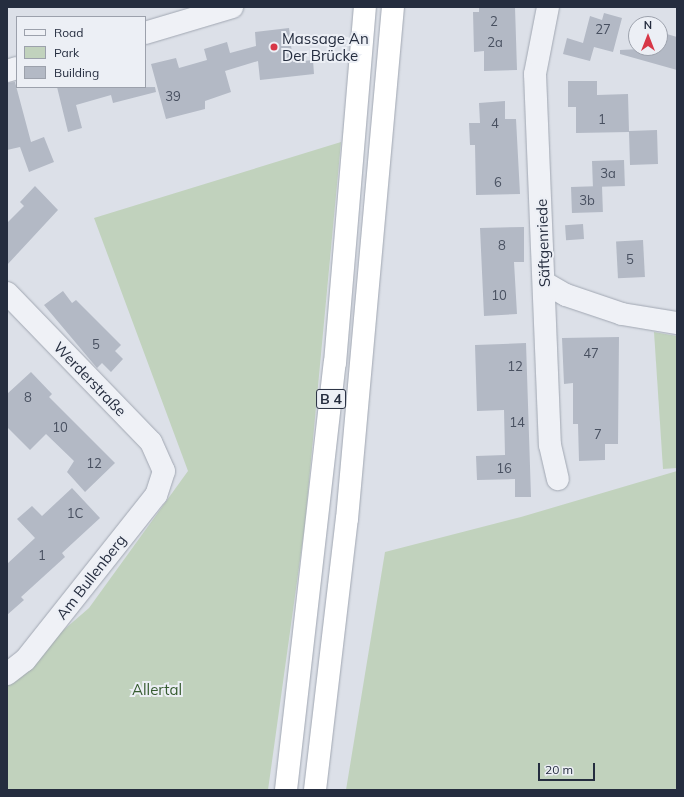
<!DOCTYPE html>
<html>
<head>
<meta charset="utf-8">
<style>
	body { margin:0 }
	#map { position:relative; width:684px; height:797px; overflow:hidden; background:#dce0e8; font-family:Mulish,sans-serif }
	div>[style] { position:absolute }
	.green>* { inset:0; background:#c1d2bd }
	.building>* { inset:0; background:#b3b9c5; transform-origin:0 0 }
	.roads { filter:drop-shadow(0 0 1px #a1a7b2) drop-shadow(0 0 1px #a1a7b2) }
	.minor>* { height:22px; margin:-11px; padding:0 11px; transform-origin:11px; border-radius:11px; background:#eff1f6 }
	.trunk>* { height:22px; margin:-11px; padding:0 11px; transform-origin:11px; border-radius:11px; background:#fff }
	.dots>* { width:11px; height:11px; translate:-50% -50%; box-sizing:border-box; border:2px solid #eceff5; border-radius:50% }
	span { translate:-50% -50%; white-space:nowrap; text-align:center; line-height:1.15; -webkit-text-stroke:4px #eceff5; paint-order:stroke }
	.number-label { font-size:13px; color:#485060 }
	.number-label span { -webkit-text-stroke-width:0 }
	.shield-label span { padding:1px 3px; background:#eceff5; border:1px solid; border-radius:3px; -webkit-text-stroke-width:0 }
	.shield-label { font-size:14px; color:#252d3f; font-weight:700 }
	.poi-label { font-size:15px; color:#252d3f }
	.left { translate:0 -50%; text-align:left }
	.street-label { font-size:15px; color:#252d3f }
	.park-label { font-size:15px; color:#375c31 }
	.frame { position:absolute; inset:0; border:8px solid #252d3f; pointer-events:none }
	.legend { position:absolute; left:16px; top:16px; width:130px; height:72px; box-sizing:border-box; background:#eceff5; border:1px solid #9ca1ac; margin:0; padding:5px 7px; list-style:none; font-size:12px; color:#252d3f }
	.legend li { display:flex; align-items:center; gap:8px; height:20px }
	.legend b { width:20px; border:1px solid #9ca1ac }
	.north { position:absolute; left:628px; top:16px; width:40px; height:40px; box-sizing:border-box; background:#eceff5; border:1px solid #9ca1ac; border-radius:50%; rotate:0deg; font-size:11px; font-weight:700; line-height:16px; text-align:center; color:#252d3f }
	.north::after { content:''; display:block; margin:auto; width:14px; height:18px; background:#d73747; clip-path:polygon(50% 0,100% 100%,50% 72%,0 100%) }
	.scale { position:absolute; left:538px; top:763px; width:57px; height:18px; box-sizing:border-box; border:2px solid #252d3f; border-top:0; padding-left:5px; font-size:12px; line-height:14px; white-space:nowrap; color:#252d3f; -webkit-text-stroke:3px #eceff5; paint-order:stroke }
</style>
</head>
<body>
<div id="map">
	<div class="green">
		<i style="clip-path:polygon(341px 142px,305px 524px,268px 790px,7px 790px,7px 679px,89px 608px,188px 471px,94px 218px)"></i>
		<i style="clip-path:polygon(654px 332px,677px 336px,677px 468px,663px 469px)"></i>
		<i style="clip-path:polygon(677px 471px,677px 790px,346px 790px,385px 552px,521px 517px)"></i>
	</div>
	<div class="building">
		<i style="clip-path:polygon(479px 7px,515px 7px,517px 70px,484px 71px,484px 51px,474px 52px,473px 12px,479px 12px)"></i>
		<i style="clip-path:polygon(604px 13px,622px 18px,613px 52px,594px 47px,590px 61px,563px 54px,567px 38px,583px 43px,590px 16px,602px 20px)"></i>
		<i style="clip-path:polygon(289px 28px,293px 62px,313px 60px,314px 74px,260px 80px,258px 61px,225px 71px,231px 92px,205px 101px,205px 109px,166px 119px,151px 64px,176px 58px,179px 68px,207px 60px,204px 49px,227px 42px,230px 53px,256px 46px,255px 32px)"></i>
		<i style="clip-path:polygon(660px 32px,677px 37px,677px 70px,620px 54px,620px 50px,660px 48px)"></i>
		<i style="clip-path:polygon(568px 81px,597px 81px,597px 95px,628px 94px,629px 131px,657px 130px,658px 164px,630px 165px,629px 132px,576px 133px,576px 107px,568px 107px)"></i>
		<i style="clip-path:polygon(15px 82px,31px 142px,44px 137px,54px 162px,29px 172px,20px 147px,7px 150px,7px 83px)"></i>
		<i style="clip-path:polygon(57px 87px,155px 87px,156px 92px,113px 103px,111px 95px,76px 105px,82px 128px,68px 132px)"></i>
		<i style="clip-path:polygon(505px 101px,505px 119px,516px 119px,520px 194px,476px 195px,475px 145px,470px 145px,469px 123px,480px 123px,479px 103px)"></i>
		<i style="left:624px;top:160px;width:26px;height:32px;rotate:88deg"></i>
		<i style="clip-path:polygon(35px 186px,58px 210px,7px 265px,7px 223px,24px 206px,20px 202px)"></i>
		<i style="left:602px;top:186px;width:26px;height:31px;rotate:88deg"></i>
		<i style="left:583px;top:224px;width:15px;height:18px;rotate:86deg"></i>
		<i style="clip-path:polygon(524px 227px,524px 262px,514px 262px,517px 314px,484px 316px,480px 228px)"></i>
		<i style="left:643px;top:240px;width:37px;height:27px;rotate:87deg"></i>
		<i style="clip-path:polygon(63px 291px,72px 303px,76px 300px,121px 345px,115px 351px,123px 359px,111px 372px,102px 363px,97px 368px,44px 305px)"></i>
		<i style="clip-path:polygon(619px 337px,618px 444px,605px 444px,605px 460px,579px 461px,578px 424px,573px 424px,573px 383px,564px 384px,562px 338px)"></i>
		<i style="clip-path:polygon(526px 343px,531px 497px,515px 497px,515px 479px,477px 480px,476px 456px,505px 455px,504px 410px,477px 411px,475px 345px)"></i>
		<i style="clip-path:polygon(31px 372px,52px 394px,49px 397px,115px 463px,85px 492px,67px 472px,74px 461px,46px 434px,30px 450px,7px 427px,7px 394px)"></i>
		<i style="clip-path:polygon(72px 488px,100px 518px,62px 553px,65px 557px,21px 597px,24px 600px,7px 615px,7px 564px,35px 538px,17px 519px,32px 506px,42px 516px)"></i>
	</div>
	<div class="roads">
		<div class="minor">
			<i style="left:548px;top:7px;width:68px;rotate:101deg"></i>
			<i style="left:535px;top:74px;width:371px;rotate:87.7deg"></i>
			<i style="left:550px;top:445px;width:35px;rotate:77deg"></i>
			<i style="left:145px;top:33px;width:91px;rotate:-16.6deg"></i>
			<i style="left:7px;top:71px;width:10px;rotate:-17deg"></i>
			<i style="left:545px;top:283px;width:24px;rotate:30deg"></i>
			<i style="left:566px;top:295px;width:59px;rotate:18.7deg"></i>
			<i style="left:622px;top:314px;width:56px;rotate:9.3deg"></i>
			<i style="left:7px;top:293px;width:207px;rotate:46deg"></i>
			<i style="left:151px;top:442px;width:32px;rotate:66deg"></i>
			<i style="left:164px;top:471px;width:25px;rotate:108deg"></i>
			<i style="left:156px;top:495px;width:211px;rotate:128.4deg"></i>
			<i style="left:25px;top:660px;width:23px;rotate:142deg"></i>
		</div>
		<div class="trunk">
			<i style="left:286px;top:790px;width:430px;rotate:-83.5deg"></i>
			<i style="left:335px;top:363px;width:357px;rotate:-85.2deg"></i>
			<i style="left:315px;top:790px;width:273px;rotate:-83.3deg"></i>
			<i style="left:347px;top:519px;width:514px;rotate:-84.87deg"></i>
		</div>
	</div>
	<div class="dots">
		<i style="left:274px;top:47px;background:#d73747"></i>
	</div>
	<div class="number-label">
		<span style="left:494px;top:21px">2</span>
		<span style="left:603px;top:29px">27</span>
		<span style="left:495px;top:42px">2a</span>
		<span style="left:173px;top:96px">39</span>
		<span style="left:602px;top:119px">1</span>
		<span style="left:495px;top:123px">4</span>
		<span style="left:608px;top:173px">3a</span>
		<span style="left:498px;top:182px">6</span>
		<span style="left:587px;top:200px">3b</span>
		<span style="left:502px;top:245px">8</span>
		<span style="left:630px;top:259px">5</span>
		<span style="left:499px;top:295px">10</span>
		<span style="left:96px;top:344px">5</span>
		<span style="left:591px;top:353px">47</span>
		<span style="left:515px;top:366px">12</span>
		<span style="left:28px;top:397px">8</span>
		<span style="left:517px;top:422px">14</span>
		<span style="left:60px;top:427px">10</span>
		<span style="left:598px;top:434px">7</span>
		<span style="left:94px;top:463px">12</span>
		<span style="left:504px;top:468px">16</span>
		<span style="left:75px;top:513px">1C</span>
		<span style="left:42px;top:555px">1</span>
	</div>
	<div class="shield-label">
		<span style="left:331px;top:399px">B 4</span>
	</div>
	<div class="poi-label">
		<span class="left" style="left:282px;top:47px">Massage An<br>Der Brücke</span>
	</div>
	<div class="street-label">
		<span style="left:543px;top:243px;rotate:-92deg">Säftgenriede</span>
		<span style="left:90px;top:379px;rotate:46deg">Werderstraße</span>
		<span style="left:91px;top:577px;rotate:-52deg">Am Bullenberg</span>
	</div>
	<div class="park-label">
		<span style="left:157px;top:690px">Allertal</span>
	</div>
	<div class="frame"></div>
	<ul class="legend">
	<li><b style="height:5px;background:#eff1f6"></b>Road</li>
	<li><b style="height:11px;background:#c1d2bd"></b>Park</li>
	<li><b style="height:11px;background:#b3b9c5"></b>Building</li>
	</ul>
	<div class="north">N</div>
	<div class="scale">20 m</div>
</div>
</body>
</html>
